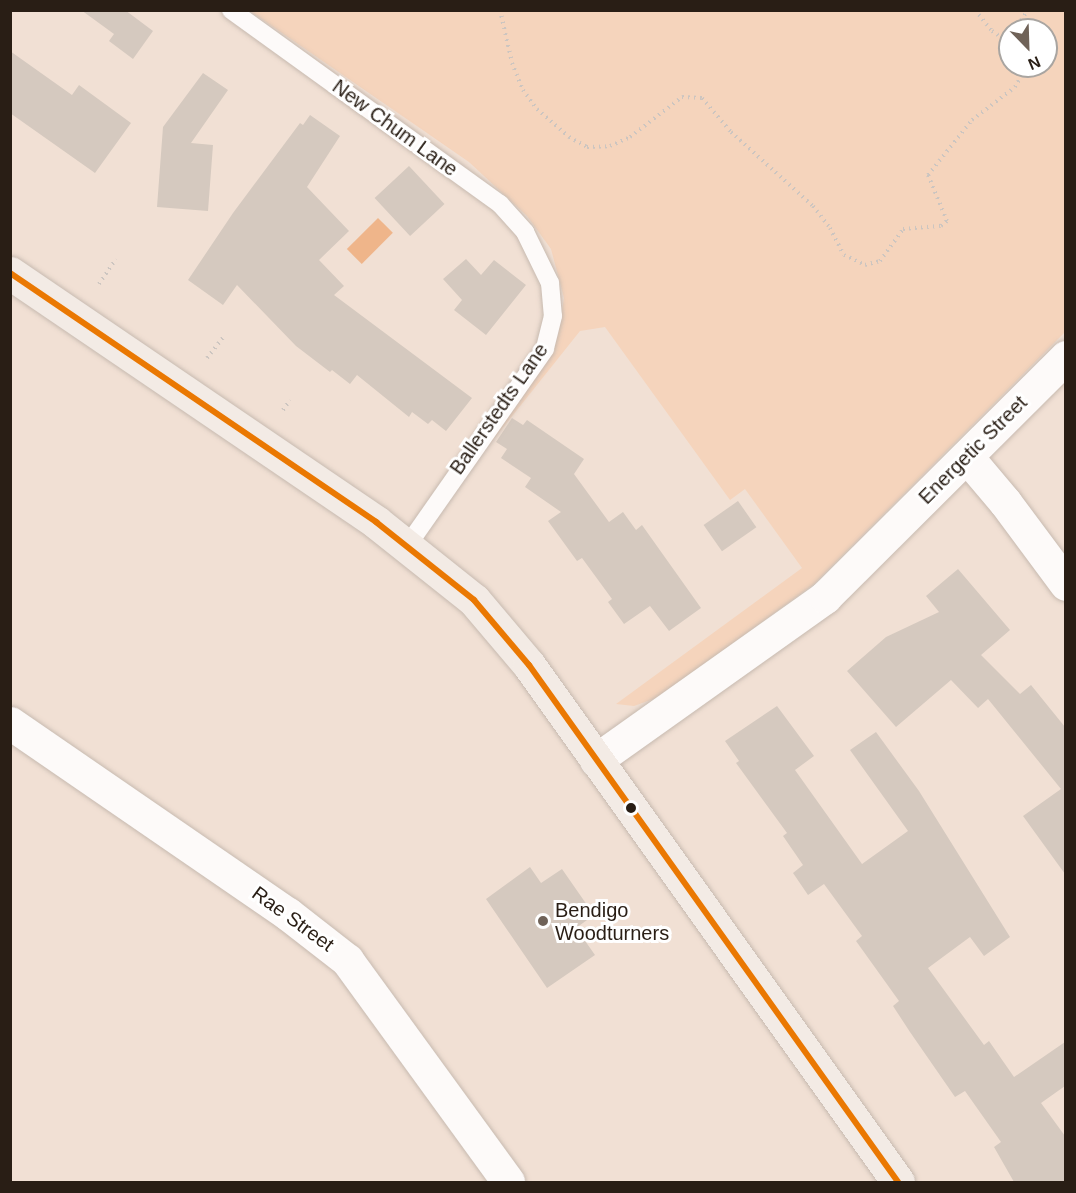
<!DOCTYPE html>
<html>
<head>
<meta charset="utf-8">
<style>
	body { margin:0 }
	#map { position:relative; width:1076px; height:1193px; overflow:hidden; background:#f1e0d4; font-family:Arial,sans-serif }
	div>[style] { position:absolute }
	.green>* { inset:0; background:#f5d4bc }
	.water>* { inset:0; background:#efb58a; transform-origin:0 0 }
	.building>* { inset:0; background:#d5c9bf; transform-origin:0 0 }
	.path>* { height:4px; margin-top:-2px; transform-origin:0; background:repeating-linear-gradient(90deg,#ccc5c0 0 1.5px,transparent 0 6px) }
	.roads { filter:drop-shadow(0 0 2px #c7bab0) drop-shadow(0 0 2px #c7bab0) }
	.lane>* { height:18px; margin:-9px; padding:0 9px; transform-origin:9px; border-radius:9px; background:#fdfaf9 }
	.street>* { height:33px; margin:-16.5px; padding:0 16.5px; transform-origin:16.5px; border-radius:16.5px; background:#fdfaf9 }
	.primary>* { height:33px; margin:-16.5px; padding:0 16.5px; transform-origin:16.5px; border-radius:16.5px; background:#f3ebe5 }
	.bus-1>* { height:6px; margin:-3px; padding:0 3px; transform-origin:3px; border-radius:3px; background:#ea7802 }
	.dots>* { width:16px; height:16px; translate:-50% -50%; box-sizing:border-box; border:3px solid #fff; border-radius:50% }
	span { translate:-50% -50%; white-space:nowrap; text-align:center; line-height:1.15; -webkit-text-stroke:6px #fff; paint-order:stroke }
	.street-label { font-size:20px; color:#291e15 }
	.poi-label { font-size:20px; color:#291e15 }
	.left { translate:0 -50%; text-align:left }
	.frame { position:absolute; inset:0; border:12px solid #291e15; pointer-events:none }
	.north { position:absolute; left:998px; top:18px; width:60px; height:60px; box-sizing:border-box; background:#fff; border:2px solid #a9a5a1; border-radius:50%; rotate:157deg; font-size:16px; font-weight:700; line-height:24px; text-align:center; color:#291e15 }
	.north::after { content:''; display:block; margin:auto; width:21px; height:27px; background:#6f6258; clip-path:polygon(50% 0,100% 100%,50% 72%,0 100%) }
</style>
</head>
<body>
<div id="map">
	<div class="green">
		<i style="clip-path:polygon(evenodd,250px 11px,1065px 11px,1065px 332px,814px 584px,659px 697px,634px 706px,616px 704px,802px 568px,745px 489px,730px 500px,605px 327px,580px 331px,465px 475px,558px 336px,564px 298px,551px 249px,527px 216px,469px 162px,250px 11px,1010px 30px,1046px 30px,1046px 66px,1010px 66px,1010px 30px)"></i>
	</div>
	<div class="water">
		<i style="left:378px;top:218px;width:21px;height:44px;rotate:45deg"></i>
	</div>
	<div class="building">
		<i style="clip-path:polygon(81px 10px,125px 10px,153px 31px,133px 59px,109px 41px,114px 34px)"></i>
		<i style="clip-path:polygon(10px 51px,72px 95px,79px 85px,131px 123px,95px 173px,10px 113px)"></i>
		<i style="clip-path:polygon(203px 73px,228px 90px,191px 143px,213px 145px,208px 211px,157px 207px,163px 127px)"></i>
		<i style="clip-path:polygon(310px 115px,340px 136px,307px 187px,349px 231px,319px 260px,344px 286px,334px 295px,472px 398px,446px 431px,432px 420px,428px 424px,412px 412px,409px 417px,357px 375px,350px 384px,332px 370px,330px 372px,296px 346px,237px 285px,223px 305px,188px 280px,233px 213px,300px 123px,303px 125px)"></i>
		<i style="left:409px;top:166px;width:52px;height:47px;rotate:47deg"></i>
		<i style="clip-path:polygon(466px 259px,481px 275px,494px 260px,526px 285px,486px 335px,454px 310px,462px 300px,443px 279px)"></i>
		<i style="clip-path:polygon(512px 418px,523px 425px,527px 420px,584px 459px,574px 474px,609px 522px,623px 512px,636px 530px,642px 525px,701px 608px,669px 631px,650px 606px,624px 624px,608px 602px,612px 599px,582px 558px,577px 561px,548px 521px,561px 512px,525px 487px,531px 478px,501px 458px,507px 449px,496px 442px)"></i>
		<i style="left:738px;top:501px;width:32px;height:42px;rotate:55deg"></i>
		<i style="clip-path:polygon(958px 569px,1010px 630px,981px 655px,1020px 694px,1031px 685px,1065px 727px,1065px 874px,1023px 816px,1061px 789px,988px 699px,978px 708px,951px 680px,896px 727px,847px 671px,886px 637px,939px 612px,926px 596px)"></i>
		<i style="clip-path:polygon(777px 706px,814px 756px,795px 770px,862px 864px,908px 831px,850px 750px,876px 732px,919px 791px,1010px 937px,984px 956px,970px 937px,928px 968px,984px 1045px,989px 1041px,1014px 1077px,1065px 1042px,1065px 1086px,1041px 1103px,1065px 1136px,1065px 1182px,1014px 1182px,994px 1147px,1001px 1142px,965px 1091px,955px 1097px,910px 1032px,893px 1006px,899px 1001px,856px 941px,862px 936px,824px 884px,808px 895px,793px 873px,803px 865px,783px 836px,787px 833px,736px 763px,739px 761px,725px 741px)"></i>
		<i style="clip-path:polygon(530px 867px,541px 883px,562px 869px,594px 915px,576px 928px,595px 955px,547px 988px,486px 899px)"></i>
	</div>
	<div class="path">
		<i style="left:500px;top:10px;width:54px;rotate:77.2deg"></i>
		<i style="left:512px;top:63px;width:29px;rotate:68deg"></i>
		<i style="left:523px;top:90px;width:24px;rotate:54deg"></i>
		<i style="left:537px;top:109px;width:43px;rotate:41.2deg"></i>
		<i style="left:569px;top:137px;width:21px;rotate:29deg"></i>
		<i style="left:587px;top:147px;width:23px;rotate:-2deg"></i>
		<i style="left:610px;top:146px;width:22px;rotate:-24deg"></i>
		<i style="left:630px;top:137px;width:66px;rotate:-37.6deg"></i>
		<i style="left:682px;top:97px;width:20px;rotate:3deg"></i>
		<i style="left:702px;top:98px;width:45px;rotate:49.5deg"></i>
		<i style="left:731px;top:132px;width:110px;rotate:42.1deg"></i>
		<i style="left:813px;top:206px;width:28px;rotate:52deg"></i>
		<i style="left:830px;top:228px;width:30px;rotate:63deg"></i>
		<i style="left:844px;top:255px;width:23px;rotate:25deg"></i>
		<i style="left:865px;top:265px;width:16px;rotate:-15deg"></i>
		<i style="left:880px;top:261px;width:39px;rotate:-54deg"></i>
		<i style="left:903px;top:229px;width:38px;rotate:-5deg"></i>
		<i style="left:941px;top:226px;width:8px;rotate:-40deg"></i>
		<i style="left:947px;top:221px;width:50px;rotate:-112.4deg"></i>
		<i style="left:928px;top:175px;width:70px;rotate:-51.3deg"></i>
		<i style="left:972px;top:120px;width:54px;rotate:-37.5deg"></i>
		<i style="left:1015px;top:87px;width:24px;rotate:-60deg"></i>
		<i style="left:975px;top:10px;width:27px;rotate:51deg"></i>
		<i style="left:992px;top:31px;width:22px;rotate:34deg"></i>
		<i style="left:1014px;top:30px;width:24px;rotate:-55deg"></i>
		<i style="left:99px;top:284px;width:30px;rotate:-56deg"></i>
		<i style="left:207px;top:358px;width:29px;rotate:-52deg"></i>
		<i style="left:283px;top:410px;width:12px;rotate:-55deg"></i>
	</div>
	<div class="roads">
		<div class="lane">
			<i style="left:231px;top:10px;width:332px;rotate:35.8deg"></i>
			<i style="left:500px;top:204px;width:38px;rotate:48deg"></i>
			<i style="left:525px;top:232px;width:57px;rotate:63.9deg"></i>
			<i style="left:550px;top:283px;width:33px;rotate:85deg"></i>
			<i style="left:553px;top:316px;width:34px;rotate:104deg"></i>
			<i style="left:545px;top:349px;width:241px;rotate:125deg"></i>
		</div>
		<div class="street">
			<i style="left:967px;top:457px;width:59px;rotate:49.8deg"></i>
			<i style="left:1005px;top:502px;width:102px;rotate:53.4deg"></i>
			<i style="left:10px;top:723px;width:337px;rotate:34.5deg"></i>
			<i style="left:288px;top:914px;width:75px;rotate:37.9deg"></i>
			<i style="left:347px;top:960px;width:274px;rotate:54deg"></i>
			<i style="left:596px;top:760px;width:281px;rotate:-35.4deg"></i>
			<i style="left:825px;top:597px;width:340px;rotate:-44.9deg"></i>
		</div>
		<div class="primary">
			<i style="left:10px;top:273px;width:443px;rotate:34.2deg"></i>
			<i style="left:376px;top:522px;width:125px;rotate:38.5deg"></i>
			<i style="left:474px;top:600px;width:85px;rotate:49.8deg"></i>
			<i style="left:529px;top:665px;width:635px;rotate:54.48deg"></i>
		</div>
	</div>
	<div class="bus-1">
		<i style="left:10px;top:273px;width:443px;rotate:34.2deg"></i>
		<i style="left:376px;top:522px;width:125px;rotate:38.5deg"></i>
		<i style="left:474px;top:600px;width:85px;rotate:49.8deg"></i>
		<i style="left:529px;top:665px;width:635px;rotate:54.48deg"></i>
	</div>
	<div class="dots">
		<i style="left:631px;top:808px;background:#291e15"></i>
		<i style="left:543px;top:921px;background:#6f6258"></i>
	</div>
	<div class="street-label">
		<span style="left:395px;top:128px;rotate:36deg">New Chum Lane</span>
		<span style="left:499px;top:409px;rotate:-55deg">Ballerstedts Lane</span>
		<span style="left:973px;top:450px;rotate:-45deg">Energetic Street</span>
		<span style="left:293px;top:919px;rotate:36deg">Rae Street</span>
	</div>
	<div class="poi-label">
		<span class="left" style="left:555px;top:922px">Bendigo<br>Woodturners</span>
	</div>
	<div class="frame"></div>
	<div class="north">N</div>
</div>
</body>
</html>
